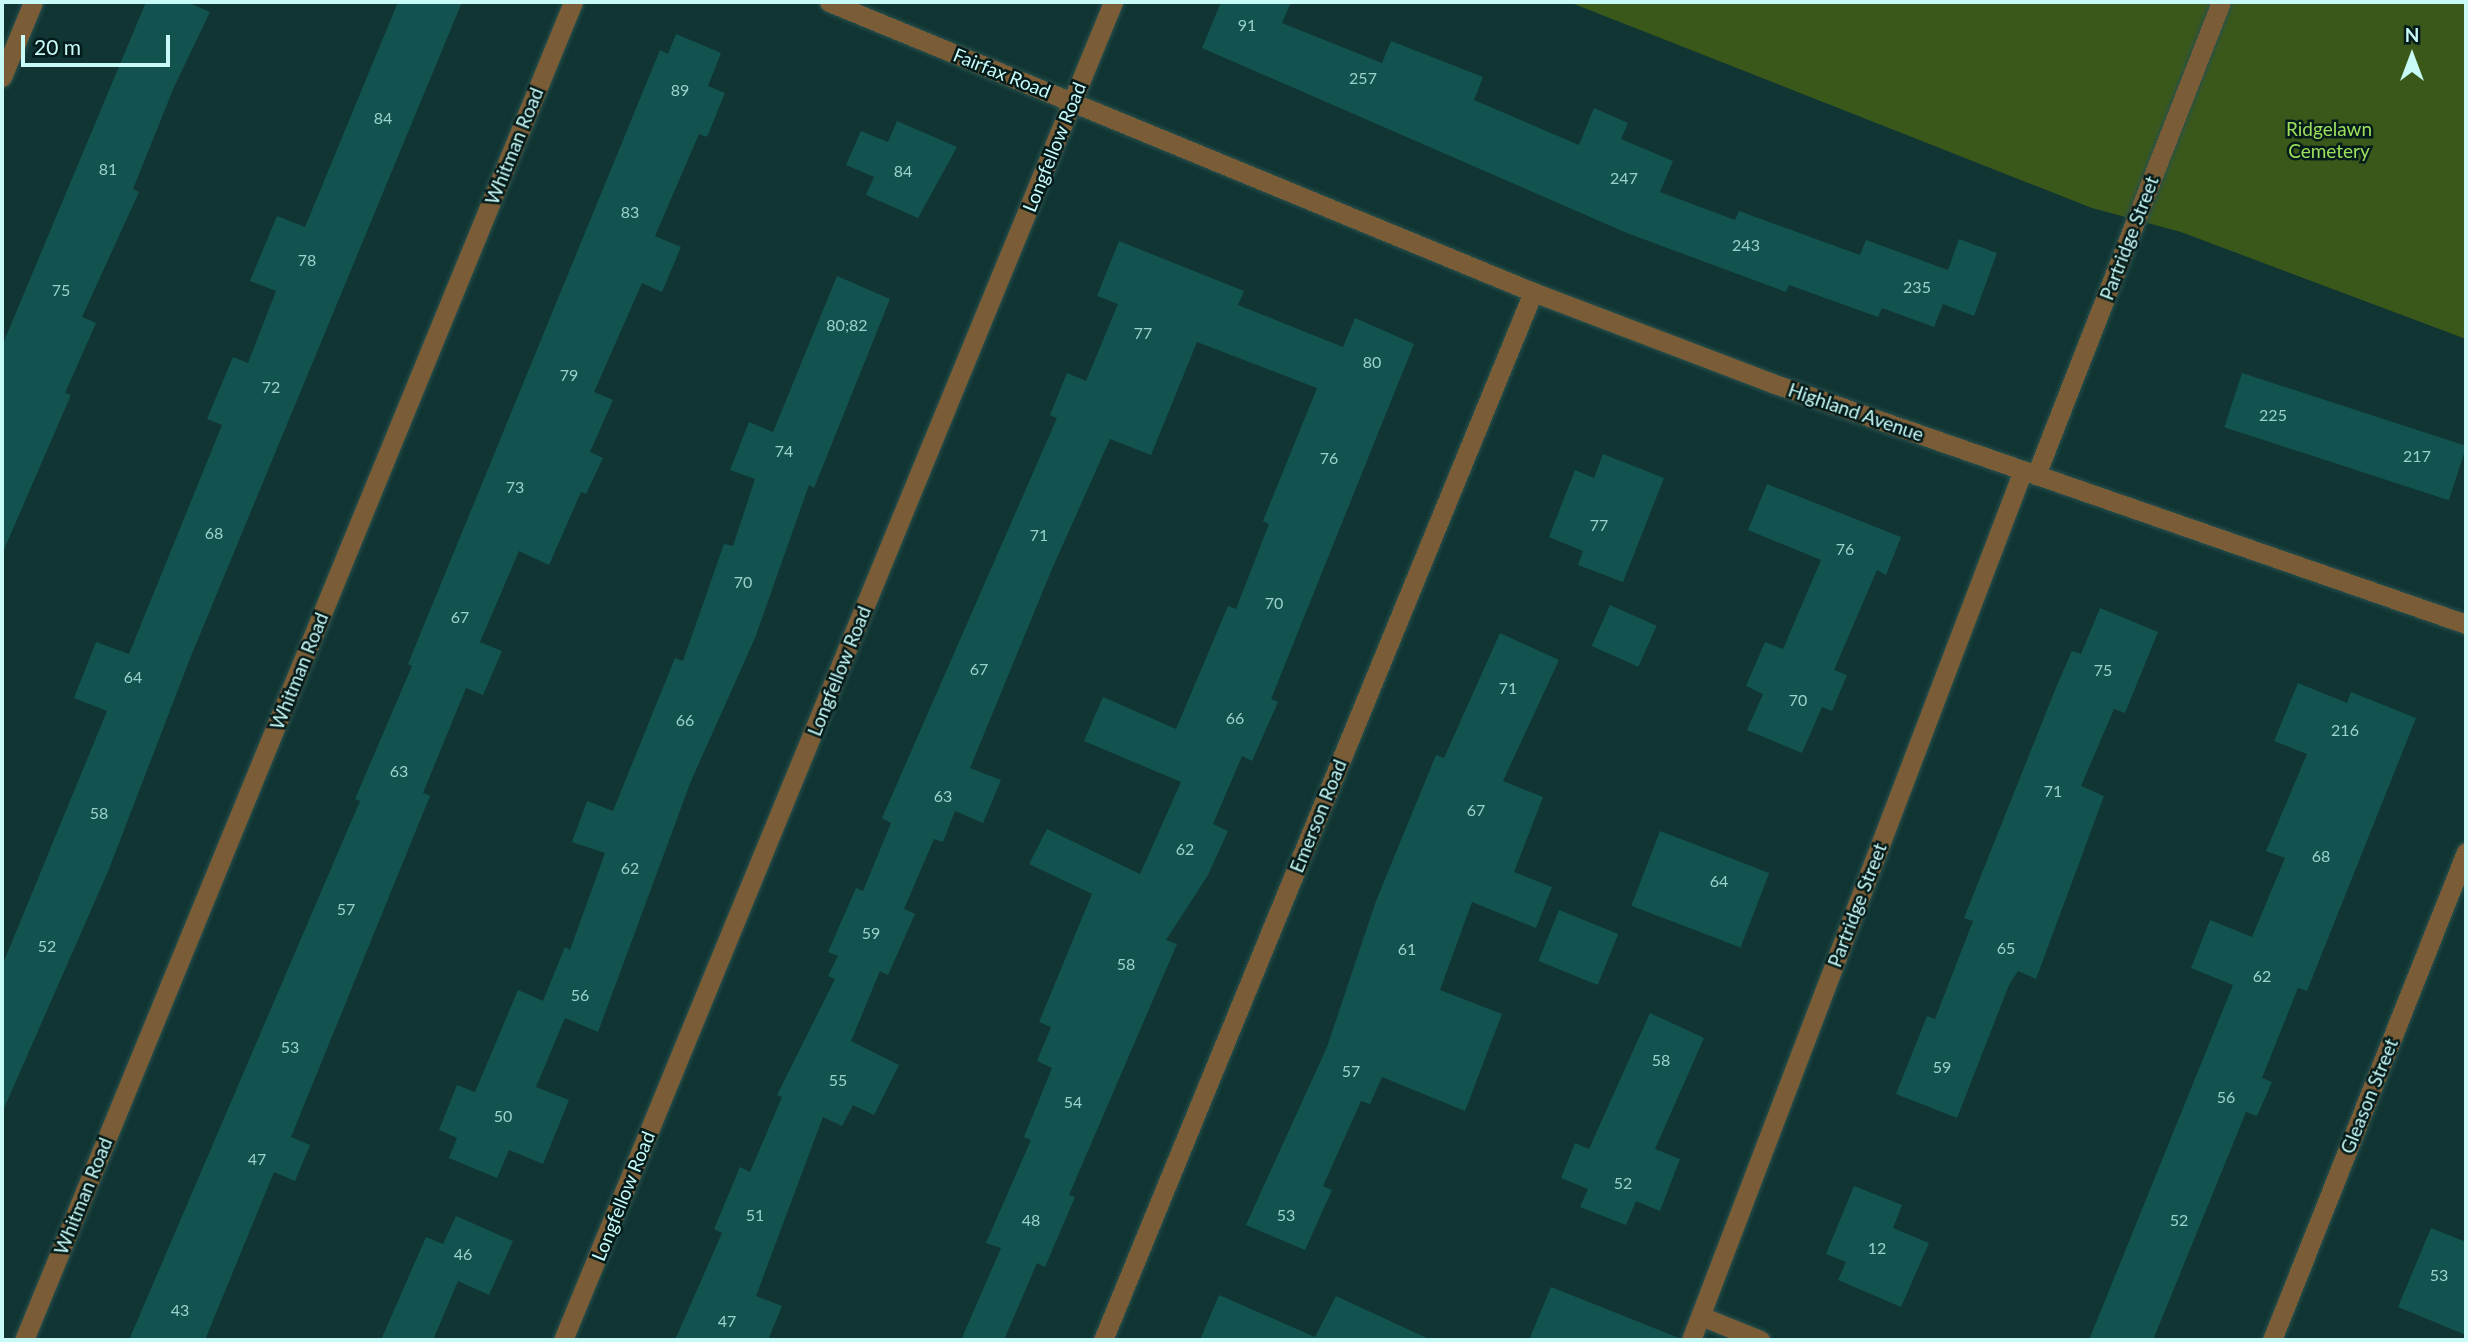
<!DOCTYPE html>
<html>
<head>
<meta charset="utf-8">
<style>
	body { margin:0 }
	#map { position:relative; width:2468px; height:1342px; overflow:hidden; background:#103533; font-family:Lato,sans-serif }
	div>[style] { position:absolute }
	.green>* { inset:0; background:#3b581b }
	.building>* { inset:0; background:#125350; transform-origin:0 0 }
	.roads { filter:drop-shadow(0 0 2px #2a514e) drop-shadow(0 0 2px #2a514e) }
	.service>* { height:19px; margin:-9.5px; padding:0 9.5px; transform-origin:9.5px; border-radius:9.5px; background:#7a5c36 }
	.minor>* { height:19px; margin:-9.5px; padding:0 9.5px; transform-origin:9.5px; border-radius:9.5px; background:#7a5c36 }
	span { translate:-50% -50%; white-space:nowrap; text-align:center; line-height:1.15; -webkit-text-stroke:5px #031b1a; paint-order:stroke }
	.number-label { font-size:16px; color:#9ad0cd }
	.number-label span { -webkit-text-stroke-width:0 }
	.street-label { font-size:19px; color:#c8faf7 }
	.park-label { font-size:19px; color:#9ee05b }
	.frame { position:absolute; inset:0; border:4px solid #c8faf7; pointer-events:none }
	.north { position:absolute; left:2377px; top:21px; width:70px; height:70px; -webkit-text-stroke:5px #031b1a; paint-order:stroke; rotate:0deg; font-size:19px; font-weight:700; line-height:28px; text-align:center; color:#c8faf7 }
	.north::after { content:''; display:block; margin:auto; width:24px; height:32px; background:#c8faf7; clip-path:polygon(50% 0,100% 100%,50% 72%,0 100%) }
	.scale { position:absolute; left:21px; top:35px; width:149px; height:32px; box-sizing:border-box; border:4px solid #c8faf7; border-top:0; padding-left:9px; font-size:21px; line-height:24px; white-space:nowrap; color:#c8faf7; -webkit-text-stroke:5px #031b1a; paint-order:stroke }
</style>
</head>
<body>
<div id="map">
	<div class="green">
		<i style="clip-path:polygon(1569px 2px,2466px 2px,2466px 339px,2181px 232px,2092px 208px)"></i>
	</div>
	<div class="building">
		<i style="clip-path:polygon(146px 2px,187px 2px,210px 12px,174px 87px,133px 189px,139px 192px,82px 317px,96px 323px,65px 393px,71px 395px,2px 554px,2px 346px)"></i>
		<i style="clip-path:polygon(398px 2px,462px 2px,191px 656px,109px 869px,2px 1113px,2px 966px,107px 711px,74px 698px,96px 642px,129px 654px,222px 425px,207px 419px,233px 357px,248px 363px,276px 291px,250px 281px,277px 216px,305px 227px)"></i>
		<i style="clip-path:polygon(1221px 2px,1291px 2px,1282px 23px,1382px 63px,1391px 41px,1483px 77px,1474px 100px,1579px 145px,1594px 108px,1628px 123px,1621px 139px,1673px 161px,1660px 192px,1735px 220px,1739px 211px,1860px 255px,1866px 240px,1948px 270px,1959px 239px,1997px 253px,1974px 316px,1943px 304px,1934px 327px,1882px 308px,1878px 317px,1789px 285px,1786px 292px,1627px 233px,1202px 48px)"></i>
		<i style="clip-path:polygon(676px 34px,721px 53px,708px 86px,725px 93px,707px 137px,699px 134px,655px 236px,681px 247px,662px 292px,642px 283px,594px 392px,613px 400px,590px 452px,603px 458px,586px 494px,581px 492px,549px 565px,519px 551px,480px 642px,502px 651px,483px 695px,466px 688px,423px 793px,430px 796px,291px 1137px,310px 1145px,295px 1181px,274px 1172px,205px 1340px,129px 1340px,360px 801px,355px 799px,412px 666px,408px 664px,660px 50px,668px 54px)"></i>
		<i style="clip-path:polygon(897px 121px,957px 147px,918px 218px,866px 195px,874px 177px,846px 165px,861px 131px,888px 142px)"></i>
		<i style="clip-path:polygon(1119px 241px,1244px 291px,1238px 305px,1343px 347px,1355px 318px,1414px 344px,1271px 699px,1278px 702px,1252px 761px,1242px 756px,1213px 824px,1228px 831px,1208px 875px,1166px 940px,1177px 944px,1069px 1195px,1075px 1197px,1045px 1267px,1037px 1263px,1004px 1340px,961px 1340px,1001px 1248px,986px 1243px,1031px 1140px,1024px 1137px,1052px 1068px,1037px 1061px,1051px 1027px,1039px 1022px,1092px 894px,1029px 864px,1047px 829px,1140px 874px,1181px 782px,1084px 741px,1103px 697px,1176px 729px,1228px 606px,1236px 609px,1269px 524px,1263px 521px,1317px 388px,1197px 342px,1151px 455px,1110px 439px,1052px 569px,970px 768px,1001px 780px,983px 823px,955px 811px,943px 842px,934px 839px,904px 909px,915px 914px,888px 975px,880px 971px,851px 1041px,899px 1065px,874px 1115px,853px 1105px,842px 1126px,823px 1117px,756px 1296px,782px 1306px,768px 1340px,675px 1340px,722px 1233px,714px 1229px,740px 1167px,750px 1172px,782px 1097px,777px 1095px,835px 979px,828px 976px,838px 956px,828px 952px,856px 888px,863px 891px,891px 823px,882px 818px,1057px 418px,1050px 415px,1067px 373px,1086px 381px,1118px 304px,1097px 296px)"></i>
		<i style="clip-path:polygon(837px 276px,890px 299px,814px 488px,809px 485px,755px 638px,691px 781px,598px 1032px,565px 1018px,536px 1087px,569px 1100px,543px 1164px,509px 1150px,497px 1178px,449px 1158px,457px 1138px,439px 1130px,457px 1085px,475px 1092px,518px 990px,543px 1001px,565px 947px,570px 950px,605px 853px,572px 842px,587px 801px,613px 811px,675px 658px,683px 661px,724px 544px,733px 546px,755px 479px,730px 470px,749px 422px,773px 432px)"></i>
		<i style="left:2242px;top:373px;width:236px;height:57px;rotate:18deg"></i>
		<i style="clip-path:polygon(1603px 454px,1664px 478px,1623px 582px,1578px 565px,1583px 551px,1549px 537px,1575px 470px,1594px 478px)"></i>
		<i style="clip-path:polygon(1767px 484px,1901px 537px,1886px 575px,1877px 570px,1834px 670px,1847px 675px,1832px 711px,1822px 707px,1802px 753px,1747px 730px,1763px 694px,1746px 686px,1765px 642px,1783px 649px,1821px 560px,1748px 530px)"></i>
		<i style="left:1610px;top:605px;width:51px;height:45px;rotate:24deg"></i>
		<i style="clip-path:polygon(2100px 608px,2158px 632px,2125px 713px,2114px 709px,2081px 786px,2104px 796px,2036px 979px,2018px 971px,2009px 985px,1957px 1118px,1896px 1094px,1927px 1016px,1935px 1019px,1973px 921px,1964px 918px,2057px 685px,2072px 651px,2081px 654px)"></i>
		<i style="clip-path:polygon(1500px 633px,1559px 660px,1503px 781px,1543px 797px,1514px 872px,1552px 887px,1536px 928px,1472px 902px,1440px 990px,1502px 1014px,1465px 1111px,1382px 1077px,1370px 1104px,1361px 1101px,1323px 1186px,1332px 1190px,1305px 1250px,1246px 1225px,1327px 1047px,1376px 901px,1436px 755px,1444px 758px)"></i>
		<i style="clip-path:polygon(2298px 683px,2347px 703px,2351px 692px,2416px 718px,2307px 991px,2298px 988px,2262px 1078px,2272px 1082px,2257px 1116px,2246px 1112px,2153px 1340px,2089px 1340px,2233px 985px,2191px 968px,2210px 920px,2252px 937px,2285px 858px,2266px 851px,2307px 754px,2274px 741px)"></i>
		<i style="left:1660px;top:831px;width:117px;height:80px;rotate:21deg"></i>
		<i style="left:1559px;top:910px;width:64px;height:55px;rotate:22deg"></i>
		<i style="clip-path:polygon(1650px 1013px,1704px 1038px,1655px 1149px,1680px 1159px,1660px 1211px,1636px 1201px,1626px 1225px,1580px 1207px,1588px 1189px,1561px 1178px,1575px 1143px,1589px 1149px)"></i>
		<i style="clip-path:polygon(1854px 1186px,1902px 1205px,1893px 1228px,1929px 1243px,1901px 1307px,1838px 1280px,1846px 1262px,1826px 1254px)"></i>
		<i style="clip-path:polygon(456px 1216px,513px 1241px,489px 1295px,458px 1281px,433px 1340px,381px 1340px,426px 1237px,443px 1244px)"></i>
		<i style="clip-path:polygon(2431px 1228px,2466px 1242px,2466px 1335px,2398px 1307px)"></i>
		<i style="clip-path:polygon(1551px 1287px,1679px 1338px,1679px 1340px,1529px 1340px)"></i>
		<i style="clip-path:polygon(1219px 1295px,1315px 1337px,1336px 1296px,1431px 1340px,1200px 1340px)"></i>
	</div>
	<div class="roads">
		<div class="service">
			<i style="left:2036px;top:475px;width:508px;rotate:-68.64deg"></i>
		</div>
		<div class="minor">
			<i style="left:829px;top:2px;width:761px;rotate:22.39deg"></i>
			<i style="left:1533px;top:292px;width:256px;rotate:20.8deg"></i>
			<i style="left:1772px;top:383px;width:735px;rotate:19.15deg"></i>
			<i style="left:2px;top:77px;width:81px;rotate:-67.5deg"></i>
			<i style="left:1701px;top:1316px;width:64px;rotate:22.1deg"></i>
			<i style="left:24px;top:1340px;width:1446px;rotate:-67.69deg"></i>
			<i style="left:563px;top:1340px;width:1447px;rotate:-67.65deg"></i>
			<i style="left:1103px;top:1340px;width:1133px;rotate:-67.69deg"></i>
			<i style="left:1691px;top:1340px;width:931px;rotate:-69.11deg"></i>
			<i style="left:2272px;top:1340px;width:525px;rotate:-68.32deg"></i>
		</div>
	</div>
	<div class="number-label">
		<span style="left:1247px;top:25px">91</span>
		<span style="left:1363px;top:78px">257</span>
		<span style="left:680px;top:90px">89</span>
		<span style="left:383px;top:118px">84</span>
		<span style="left:108px;top:169px">81</span>
		<span style="left:903px;top:171px">84</span>
		<span style="left:1624px;top:178px">247</span>
		<span style="left:630px;top:212px">83</span>
		<span style="left:1746px;top:245px">243</span>
		<span style="left:307px;top:260px">78</span>
		<span style="left:1917px;top:287px">235</span>
		<span style="left:61px;top:290px">75</span>
		<span style="left:847px;top:325px">80;82</span>
		<span style="left:1143px;top:333px">77</span>
		<span style="left:1372px;top:362px">80</span>
		<span style="left:569px;top:375px">79</span>
		<span style="left:271px;top:387px">72</span>
		<span style="left:2273px;top:415px">225</span>
		<span style="left:784px;top:451px">74</span>
		<span style="left:2417px;top:456px">217</span>
		<span style="left:1329px;top:458px">76</span>
		<span style="left:515px;top:487px">73</span>
		<span style="left:1599px;top:525px">77</span>
		<span style="left:214px;top:533px">68</span>
		<span style="left:1039px;top:535px">71</span>
		<span style="left:1845px;top:549px">76</span>
		<span style="left:743px;top:582px">70</span>
		<span style="left:1274px;top:603px">70</span>
		<span style="left:460px;top:617px">67</span>
		<span style="left:979px;top:669px">67</span>
		<span style="left:2103px;top:670px">75</span>
		<span style="left:133px;top:677px">64</span>
		<span style="left:1508px;top:688px">71</span>
		<span style="left:1798px;top:700px">70</span>
		<span style="left:1235px;top:718px">66</span>
		<span style="left:685px;top:720px">66</span>
		<span style="left:2345px;top:730px">216</span>
		<span style="left:399px;top:771px">63</span>
		<span style="left:2053px;top:791px">71</span>
		<span style="left:943px;top:796px">63</span>
		<span style="left:1476px;top:810px">67</span>
		<span style="left:99px;top:813px">58</span>
		<span style="left:1185px;top:849px">62</span>
		<span style="left:2321px;top:856px">68</span>
		<span style="left:630px;top:868px">62</span>
		<span style="left:1719px;top:881px">64</span>
		<span style="left:346px;top:909px">57</span>
		<span style="left:871px;top:933px">59</span>
		<span style="left:47px;top:946px">52</span>
		<span style="left:2006px;top:948px">65</span>
		<span style="left:1407px;top:949px">61</span>
		<span style="left:1126px;top:964px">58</span>
		<span style="left:2262px;top:976px">62</span>
		<span style="left:580px;top:995px">56</span>
		<span style="left:290px;top:1047px">53</span>
		<span style="left:1661px;top:1060px">58</span>
		<span style="left:1942px;top:1067px">59</span>
		<span style="left:1351px;top:1071px">57</span>
		<span style="left:838px;top:1080px">55</span>
		<span style="left:2226px;top:1097px">56</span>
		<span style="left:1073px;top:1102px">54</span>
		<span style="left:503px;top:1116px">50</span>
		<span style="left:257px;top:1159px">47</span>
		<span style="left:1623px;top:1183px">52</span>
		<span style="left:755px;top:1215px">51</span>
		<span style="left:1286px;top:1215px">53</span>
		<span style="left:1031px;top:1220px">48</span>
		<span style="left:2179px;top:1220px">52</span>
		<span style="left:1877px;top:1248px">12</span>
		<span style="left:463px;top:1254px">46</span>
		<span style="left:2439px;top:1275px">53</span>
		<span style="left:180px;top:1310px">43</span>
		<span style="left:727px;top:1321px">47</span>
	</div>
	<div class="street-label">
		<span style="left:1002px;top:73px;rotate:22deg">Fairfax Road</span>
		<span style="left:514px;top:146px;rotate:-68deg">Whitman Road</span>
		<span style="left:1054px;top:147px;rotate:-68deg">Longfellow Road</span>
		<span style="left:2129px;top:238px;rotate:-69deg">Partridge Street</span>
		<span style="left:1856px;top:412px;rotate:19deg">Highland Avenue</span>
		<span style="left:299px;top:671px;rotate:-68deg">Whitman Road</span>
		<span style="left:839px;top:671px;rotate:-68deg">Longfellow Road</span>
		<span style="left:1318px;top:816px;rotate:-68deg">Emerson Road</span>
		<span style="left:1857px;top:905px;rotate:-69deg">Partridge Street</span>
		<span style="left:2369px;top:1096px;rotate:-68deg">Gleason Street</span>
		<span style="left:83px;top:1196px;rotate:-68deg">Whitman Road</span>
		<span style="left:623px;top:1196px;rotate:-68deg">Longfellow Road</span>
	</div>
	<div class="park-label">
		<span style="left:2329px;top:140px">Ridgelawn<br>Cemetery</span>
	</div>
	<div class="frame"></div>
	<div class="north">N</div>
	<div class="scale">20 m</div>
</div>
</body>
</html>
